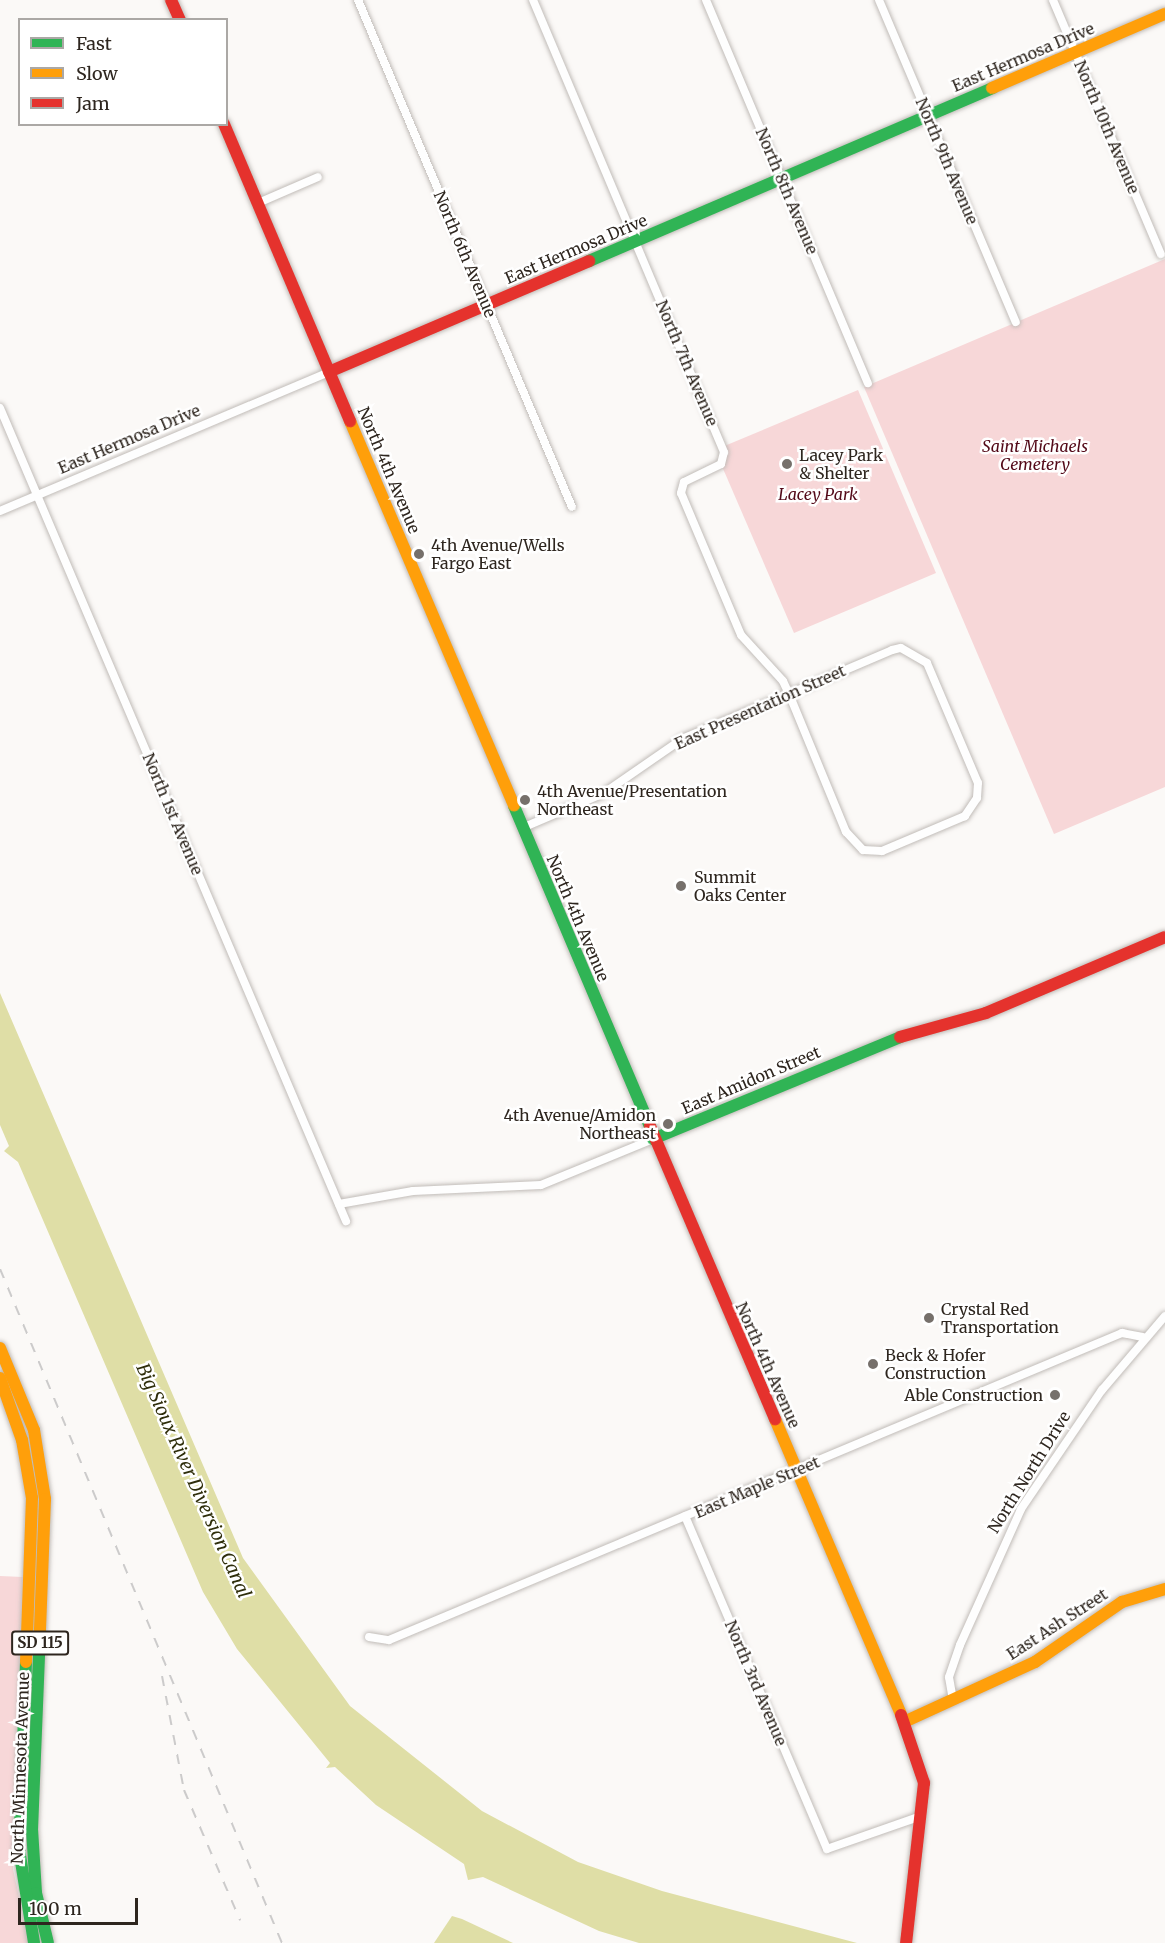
<!DOCTYPE html>
<html>
<head>
<meta charset="utf-8">
<style>
	body { margin:0 }
	#map { position:relative; width:1165px; height:1943px; overflow:hidden; background:#fbf9f7; font-family:Merriweather,serif }
	div>[style] { position:absolute }
	.green>* { inset:0; background:#f7d7d8 }
	.water>* { inset:0; background:#dfdea6 }
	.roads { filter:drop-shadow(0 0 2px #c1bcb8) drop-shadow(0 0 2px #c1bcb8) }
	.street>* { height:8px; margin:-4px; padding:0 4px; transform-origin:4px; border-radius:4px; background:#fefefe }
	.fast>* { height:12px; margin:-6px; padding:0 6px; transform-origin:6px; border-radius:6px; background:#30b455 }
	.slow>* { height:12px; margin:-6px; padding:0 6px; transform-origin:6px; border-radius:6px; background:#ff9f0a }
	.jam>* { height:12px; margin:-6px; padding:0 6px; transform-origin:6px; border-radius:6px; background:#e5322d }
	.rail>* { height:2px; margin-top:-1px; transform-origin:0; background:repeating-linear-gradient(90deg,#cccbcb 0 10px,transparent 0 20px) }
	.dots>* { width:16px; height:16px; translate:-50% -50%; box-sizing:border-box; border:3px solid #fff; border-radius:50% }
	span { translate:-50% -50%; white-space:nowrap; text-align:center; line-height:1.15; -webkit-text-stroke:5px #fff; paint-order:stroke }
	.shield-label span { padding:2px 4px; background:#fff; border:2px solid; border-radius:4px; -webkit-text-stroke-width:0 }
	.shield-label { font-size:15px; color:#2e261f; font-weight:700 }
	.street-label { font-size:16px; color:#2e261f }
	.park-label { font-size:16px; color:#530918; font-style:italic }
	.poi-label { font-size:16px; color:#2e261f }
	.left { translate:0 -50%; text-align:left }
	.right { translate:-100% -50%; text-align:right }
	.water-label { font-size:18px; color:#2f2e0b; font-style:italic }
	.legend { position:absolute; left:18px; top:18px; width:210px; height:108px; box-sizing:border-box; background:#fff; border:2px solid #aba8a5; margin:0; padding:8px 10px; list-style:none; font-size:18px; color:#2e261f }
	.legend li { display:flex; align-items:center; gap:12px; height:30px }
	.legend b { width:30px; border:2px solid #aba8a5 }
	.scale { position:absolute; left:18px; top:1898px; width:120px; height:27px; box-sizing:border-box; border:3px solid #2e261f; border-top:0; padding-left:8px; font-size:18px; line-height:21px; white-space:nowrap; color:#2e261f; -webkit-text-stroke:4px #fff; paint-order:stroke }
</style>
</head>
<body>
<div id="map">
	<div class="green">
		<i style="clip-path:polygon(1165px 259px,1165px 787px,1054px 834px,864px 387px)"></i>
		<i style="clip-path:polygon(858px 390px,936px 573px,794px 633px,721px 464px,722px 447px)"></i>
		<i style="clip-path:polygon(0 1576px,23px 1577px,13px 1869px,29px 1943px,0 1943px)"></i>
	</div>
	<div class="water">
		<i style="clip-path:polygon(0 993px,243px 1558px,350px 1706px,482px 1811px,578px 1862px,662px 1891px,857px 1943px,639px 1943px,599px 1931px,483px 1877px,468px 1880px,464px 1864px,376px 1805px,335px 1767px,326px 1768px,330px 1763px,237px 1649px,203px 1592px,18px 1162px,4px 1151px,9px 1146px,0 1125px)"></i>
		<i style="clip-path:polygon(452px 1916px,462px 1919px,513px 1943px,434px 1943px)"></i>
	</div>
	<div class="roads">
		<div class="street">
			<i style="left:358px;top:0;width:550px;rotate:67.12deg"></i>
			<i style="left:706px;top:0;width:416px;rotate:67.1deg"></i>
			<i style="left:879px;top:0;width:350px;rotate:67deg"></i>
			<i style="left:1053px;top:0;width:276px;rotate:67deg"></i>
			<i style="left:258px;top:203px;width:65px;rotate:-23.4deg"></i>
			<i style="left:0;top:408px;width:884px;rotate:66.95deg"></i>
			<i style="left:0;top:511px;width:357px;rotate:-22.9deg"></i>
			<i style="left:522px;top:828px;width:89px;rotate:-23.1deg"></i>
			<i style="left:604px;top:793px;width:95px;rotate:-34.7deg"></i>
			<i style="left:682px;top:739px;width:41px;rotate:-22.8deg"></i>
			<i style="left:720px;top:723px;width:75px;rotate:-22.8deg"></i>
			<i style="left:789px;top:694px;width:112px;rotate:-23.1deg"></i>
			<i style="left:892px;top:650px;width:9px;rotate:-13deg"></i>
			<i style="left:901px;top:648px;width:30px;rotate:30deg"></i>
			<i style="left:927px;top:663px;width:130px;rotate:67deg"></i>
			<i style="left:978px;top:783px;width:15px;rotate:94deg"></i>
			<i style="left:977px;top:798px;width:22px;rotate:124deg"></i>
			<i style="left:965px;top:816px;width:90px;rotate:157.1deg"></i>
			<i style="left:882px;top:851px;width:19px;rotate:-177deg"></i>
			<i style="left:863px;top:850px;width:25px;rotate:-133deg"></i>
			<i style="left:846px;top:832px;width:149px;rotate:-112.4deg"></i>
			<i style="left:789px;top:694px;width:14px;rotate:-115deg"></i>
			<i style="left:783px;top:681px;width:62px;rotate:-132.4deg"></i>
			<i style="left:741px;top:635px;width:154px;rotate:-112.9deg"></i>
			<i style="left:681px;top:493px;width:11px;rotate:-75deg"></i>
			<i style="left:684px;top:482px;width:41px;rotate:-25.9deg"></i>
			<i style="left:721px;top:464px;width:12px;rotate:-76deg"></i>
			<i style="left:724px;top:452px;width:491px;rotate:-112.9deg"></i>
			<i style="left:339px;top:1204px;width:75px;rotate:-10deg"></i>
			<i style="left:413px;top:1191px;width:128px;rotate:-2.7deg"></i>
			<i style="left:541px;top:1185px;width:121px;rotate:-22.3deg"></i>
			<i style="left:685px;top:1516px;width:362px;rotate:66.9deg"></i>
			<i style="left:827px;top:1849px;width:100px;rotate:-19.3deg"></i>
			<i style="left:369px;top:1637px;width:20px;rotate:9deg"></i>
			<i style="left:389px;top:1640px;width:795px;rotate:-22.73deg"></i>
			<i style="left:1122px;top:1333px;width:21px;rotate:11deg"></i>
			<i style="left:953px;top:1700px;width:23px;rotate:-100deg"></i>
			<i style="left:949px;top:1677px;width:34px;rotate:-71deg"></i>
			<i style="left:960px;top:1645px;width:149px;rotate:-65.8deg"></i>
			<i style="left:1021px;top:1509px;width:144px;rotate:-55.8deg"></i>
			<i style="left:1102px;top:1390px;width:97px;rotate:-49.6deg"></i>
		</div>
		<div class="fast">
			<i style="left:589px;top:261px;width:439px;rotate:-23.2deg"></i>
			<i style="left:514px;top:806px;width:348px;rotate:67deg"></i>
			<i style="left:653px;top:1139px;width:267px;rotate:-22.4deg"></i>
			<i style="left:40px;top:1631px;width:198px;rotate:92.3deg"></i>
			<i style="left:32px;top:1829px;width:64px;rotate:86.4deg"></i>
			<i style="left:36px;top:1893px;width:51px;rotate:76.5deg"></i>
			<i style="left:26px;top:1662px;width:187px;rotate:92.1deg"></i>
			<i style="left:19px;top:1849px;width:95px;rotate:80.9deg"></i>
		</div>
		<div class="slow">
			<i style="left:992px;top:88px;width:188px;rotate:-23.2deg"></i>
			<i style="left:350px;top:421px;width:418px;rotate:66.9deg"></i>
			<i style="left:0;top:1348px;width:89px;rotate:67.5deg"></i>
			<i style="left:34px;top:1430px;width:70px;rotate:80.9deg"></i>
			<i style="left:45px;top:1499px;width:132px;rotate:92.2deg"></i>
			<i style="left:0;top:1378px;width:66px;rotate:70.5deg"></i>
			<i style="left:22px;top:1440px;width:59px;rotate:80.2deg"></i>
			<i style="left:32px;top:1498px;width:164px;rotate:92.1deg"></i>
			<i style="left:775px;top:1419px;width:322px;rotate:66.9deg"></i>
			<i style="left:904px;top:1722px;width:144px;rotate:-24.6deg"></i>
			<i style="left:1035px;top:1662px;width:106px;rotate:-34.6deg"></i>
			<i style="left:1122px;top:1602px;width:45px;rotate:-16.8deg"></i>
		</div>
		<div class="jam">
			<i style="left:171px;top:0;width:22px;rotate:66deg"></i>
			<i style="left:224px;top:124px;width:323px;rotate:67deg"></i>
			<i style="left:329px;top:372px;width:283px;rotate:-23.1deg"></i>
			<i style="left:900px;top:1037px;width:89px;rotate:-15.6deg"></i>
			<i style="left:986px;top:1013px;width:194px;rotate:-23deg"></i>
			<i style="left:650px;top:1126px;width:319px;rotate:66.9deg"></i>
			<i style="left:901px;top:1715px;width:72px;rotate:71.3deg"></i>
			<i style="left:924px;top:1783px;width:161px;rotate:96.4deg"></i>
		</div>
	</div>
	<div class="rail">
		<i style="left:0;top:1269px;width:731px;rotate:67.3deg"></i>
		<i style="left:162px;top:1676px;width:116px;rotate:79.1deg"></i>
		<i style="left:184px;top:1790px;width:142px;rotate:66.7deg"></i>
	</div>
	<div class="dots">
		<i style="left:787px;top:464px;background:#76706b"></i>
		<i style="left:419px;top:554px;background:#76706b"></i>
		<i style="left:525px;top:800px;background:#76706b"></i>
		<i style="left:681px;top:886px;background:#76706b"></i>
		<i style="left:668px;top:1124px;background:#76706b"></i>
		<i style="left:929px;top:1318px;background:#76706b"></i>
		<i style="left:873px;top:1364px;background:#76706b"></i>
		<i style="left:1055px;top:1395px;background:#76706b"></i>
	</div>
	<div class="shield-label">
		<span style="left:40px;top:1643px">SD 115</span>
	</div>
	<div class="street-label">
		<span style="left:1023px;top:57px;rotate:-23deg">East Hermosa Drive</span>
		<span style="left:1107px;top:127px;rotate:67deg">North 10th Avenue</span>
		<span style="left:947px;top:161px;rotate:67deg">North 9th Avenue</span>
		<span style="left:787px;top:191px;rotate:67deg">North 8th Avenue</span>
		<span style="left:576px;top:249px;rotate:-23deg">East Hermosa Drive</span>
		<span style="left:465px;top:254px;rotate:67deg">North 6th Avenue</span>
		<span style="left:687px;top:363px;rotate:67deg">North 7th Avenue</span>
		<span style="left:129px;top:439px;rotate:-23deg">East Hermosa Drive</span>
		<span style="left:389px;top:470px;rotate:67deg">North 4th Avenue</span>
		<span style="left:760px;top:707px;rotate:-24deg">East Presentation Street</span>
		<span style="left:173px;top:814px;rotate:67deg">North 1st Avenue</span>
		<span style="left:578px;top:918px;rotate:67deg">North 4th Avenue</span>
		<span style="left:751px;top:1080px;rotate:-23deg">East Amidon Street</span>
		<span style="left:768px;top:1365px;rotate:66deg">North 4th Avenue</span>
		<span style="left:1029px;top:1472px;rotate:-58deg">North North Drive</span>
		<span style="left:757px;top:1487px;rotate:-23deg">East Maple Street</span>
		<span style="left:1057px;top:1624px;rotate:-33deg">East Ash Street</span>
		<span style="left:756px;top:1683px;rotate:67deg">North 3rd Avenue</span>
		<span style="left:20px;top:1768px;rotate:-88deg">North Minnesota Avenue</span>
	</div>
	<div class="park-label">
		<span style="left:1035px;top:455px">Saint Michaels<br>Cemetery</span>
		<span style="left:818px;top:494px">Lacey Park</span>
	</div>
	<div class="poi-label">
		<span class="left" style="left:799px;top:464px">Lacey Park<br>&amp; Shelter</span>
		<span class="left" style="left:431px;top:554px">4th Avenue/Wells<br>Fargo East</span>
		<span class="left" style="left:537px;top:800px">4th Avenue/Presentation<br>Northeast</span>
		<span class="left" style="left:694px;top:886px">Summit<br>Oaks Center</span>
		<span class="right" style="left:656px;top:1124px">4th Avenue/Amidon<br>Northeast</span>
		<span class="left" style="left:941px;top:1318px">Crystal Red<br>Transportation</span>
		<span class="left" style="left:885px;top:1364px">Beck &amp; Hofer<br>Construction</span>
		<span class="right" style="left:1043px;top:1395px">Able Construction</span>
	</div>
	<div class="water-label">
		<span style="left:193px;top:1481px;rotate:66deg">Big Sioux River Diversion Canal</span>
	</div>
	<ul class="legend">
	<li><b style="height:8px;background:#30b455"></b>Fast</li>
	<li><b style="height:8px;background:#ff9f0a"></b>Slow</li>
	<li><b style="height:8px;background:#e5322d"></b>Jam</li>
	</ul>
	<div class="scale">100 m</div>
</div>
</body>
</html>
